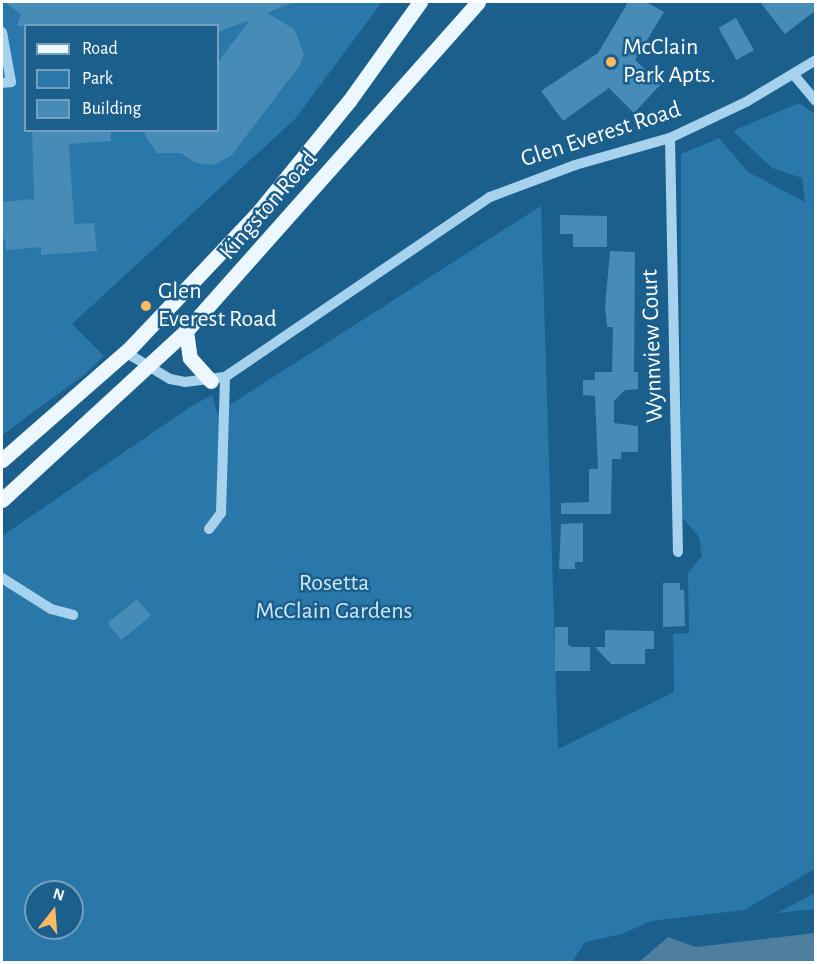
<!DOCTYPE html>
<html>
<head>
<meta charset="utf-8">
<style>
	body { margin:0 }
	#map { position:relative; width:817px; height:964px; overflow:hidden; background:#1b5f8d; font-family:"Alegreya Sans",sans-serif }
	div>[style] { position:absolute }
	.green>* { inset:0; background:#2a78a9 }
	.water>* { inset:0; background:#4e7f9f }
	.building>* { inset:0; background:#478bb7; transform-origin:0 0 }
	.minor>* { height:10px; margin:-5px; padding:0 5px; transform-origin:5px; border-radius:5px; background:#a7d2ee }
	.major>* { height:15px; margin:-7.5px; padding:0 7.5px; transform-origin:7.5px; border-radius:7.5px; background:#edf7ff }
	.dots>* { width:16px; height:16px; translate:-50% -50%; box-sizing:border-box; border:3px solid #1b5f8d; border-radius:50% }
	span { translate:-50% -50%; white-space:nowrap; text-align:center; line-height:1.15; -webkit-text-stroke:5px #1b5f8d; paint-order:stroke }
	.poi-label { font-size:24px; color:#fff }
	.left { translate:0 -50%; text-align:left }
	.street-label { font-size:24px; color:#fff }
	.park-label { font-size:24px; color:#cce8fa }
	.frame { position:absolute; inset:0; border:3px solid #fff; pointer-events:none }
	.legend { position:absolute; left:24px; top:24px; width:195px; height:108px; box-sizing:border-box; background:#1b5f8d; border:2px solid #769fbb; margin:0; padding:8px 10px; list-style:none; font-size:18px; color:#fff }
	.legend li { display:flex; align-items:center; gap:12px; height:30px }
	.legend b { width:30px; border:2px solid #769fbb }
	.north { position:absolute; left:24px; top:880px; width:60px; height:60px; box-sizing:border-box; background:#1b5f8d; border:2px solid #769fbb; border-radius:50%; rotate:17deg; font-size:16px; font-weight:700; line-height:24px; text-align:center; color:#fff }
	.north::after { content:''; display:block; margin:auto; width:21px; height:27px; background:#ffb963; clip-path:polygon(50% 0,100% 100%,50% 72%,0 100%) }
</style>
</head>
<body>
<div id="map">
	<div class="green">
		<i style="clip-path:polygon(evenodd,2px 2px,382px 2px,295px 119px,72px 324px,104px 356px,84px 375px,2px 435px,2px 2px,26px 26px,218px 26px,218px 130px,26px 130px,26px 26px)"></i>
		<i style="clip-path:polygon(evenodd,799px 103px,815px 114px,815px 869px,744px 910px,651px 921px,622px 934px,585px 942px,572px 962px,2px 962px,2px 536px,190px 407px,212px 395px,217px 413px,541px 206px,558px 749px,674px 692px,673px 634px,689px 633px,688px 573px,702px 556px,699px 537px,681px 516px,681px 154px,719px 138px,748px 172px,805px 202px,802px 178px,772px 168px,733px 131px,799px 103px,36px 892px,72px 892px,72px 928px,36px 928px,36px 892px)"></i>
		<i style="clip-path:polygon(815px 893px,815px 909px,777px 913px)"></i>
	</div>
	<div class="water">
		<i style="clip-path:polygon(815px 933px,815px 962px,639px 962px,668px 937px,696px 947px)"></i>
	</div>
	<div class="building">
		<i style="clip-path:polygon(4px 2px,294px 2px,267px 13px,294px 29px,304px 54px,300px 65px,231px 156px,213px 165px,196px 163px,181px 153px,157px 153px,142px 130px,218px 130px,218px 62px,250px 20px,218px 32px,218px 26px,17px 26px,21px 14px)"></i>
		<i style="clip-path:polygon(628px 2px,646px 2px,664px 12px,635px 60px,661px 84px,634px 113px,609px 88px,563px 121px,541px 91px,598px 53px)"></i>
		<i style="clip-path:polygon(760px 2px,816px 2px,816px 10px,785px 34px)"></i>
		<i style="left:736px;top:18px;width:37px;height:20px;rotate:61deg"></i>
		<i style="clip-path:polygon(32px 130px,111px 130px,111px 141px,69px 144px,74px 224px,94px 223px,97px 251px,41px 255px,41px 247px,6px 250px,5px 239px,2px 239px,2px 202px,34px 199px)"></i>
		<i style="clip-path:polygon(560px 215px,607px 216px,607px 247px,573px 247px,573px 234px,560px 234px)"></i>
		<i style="clip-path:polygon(610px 251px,635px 252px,634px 372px,638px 372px,638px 389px,625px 390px,614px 401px,614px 423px,638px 426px,638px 452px,621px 452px,621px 459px,612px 459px,611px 514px,561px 514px,561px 503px,589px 502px,589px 469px,598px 469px,595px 396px,583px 395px,583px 380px,595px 380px,595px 372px,612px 372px,613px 327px,607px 327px,605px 307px)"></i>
		<i style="clip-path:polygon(583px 523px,583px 562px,575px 562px,575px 569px,559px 569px,561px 524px)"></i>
		<i style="clip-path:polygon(663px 583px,680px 583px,680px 590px,684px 590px,685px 626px,663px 627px)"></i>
		<i style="left:137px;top:599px;width:22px;height:38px;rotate:51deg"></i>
		<i style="clip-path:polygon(555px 627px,568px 627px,568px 645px,572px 647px,590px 647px,590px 671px,555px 671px)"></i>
		<i style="clip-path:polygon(605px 630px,654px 631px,654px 649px,645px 649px,645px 664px,611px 664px,595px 647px,605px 647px)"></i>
	</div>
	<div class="minor">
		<i style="left:2px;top:32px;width:51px;rotate:79.8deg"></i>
		<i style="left:11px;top:82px;width:9px;rotate:174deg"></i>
		<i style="left:794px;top:75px;width:34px;rotate:50deg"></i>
		<i style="left:670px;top:138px;width:414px;rotate:88.9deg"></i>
		<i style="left:125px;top:352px;width:52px;rotate:31deg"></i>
		<i style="left:170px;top:379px;width:15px;rotate:11deg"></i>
		<i style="left:185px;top:382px;width:40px;rotate:-7.1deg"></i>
		<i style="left:225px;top:377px;width:320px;rotate:-34.2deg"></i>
		<i style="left:490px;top:197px;width:91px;rotate:-20.6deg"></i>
		<i style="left:575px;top:165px;width:99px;rotate:-15.9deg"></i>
		<i style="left:670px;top:138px;width:84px;rotate:-25.3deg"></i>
		<i style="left:746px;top:102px;width:82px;rotate:-31deg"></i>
		<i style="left:209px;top:529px;width:20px;rotate:-53deg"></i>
		<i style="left:221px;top:513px;width:136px;rotate:-88.3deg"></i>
		<i style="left:2px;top:578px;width:58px;rotate:32.3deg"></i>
		<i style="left:51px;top:609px;width:23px;rotate:15deg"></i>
	</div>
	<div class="major">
		<i style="left:186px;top:331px;width:27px;rotate:82deg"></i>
		<i style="left:190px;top:358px;width:31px;rotate:48deg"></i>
		<i style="left:2px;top:460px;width:171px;rotate:-41.2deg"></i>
		<i style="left:131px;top:347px;width:182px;rotate:-46.6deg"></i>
		<i style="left:256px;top:215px;width:147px;rotate:-50.8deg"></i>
		<i style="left:349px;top:101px;width:122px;rotate:-54.4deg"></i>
		<i style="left:2px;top:500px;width:250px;rotate:-42.6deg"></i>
		<i style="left:186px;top:331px;width:440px;rotate:-48.4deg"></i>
	</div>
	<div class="dots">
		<i style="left:611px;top:62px;background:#ffb963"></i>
		<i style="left:146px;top:306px;background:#ffb963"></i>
	</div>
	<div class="poi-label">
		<span class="left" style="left:623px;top:62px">McClain<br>Park Apts.</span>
		<span class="left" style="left:158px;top:306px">Glen<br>Everest Road</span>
	</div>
	<div class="street-label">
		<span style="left:601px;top:135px;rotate:-18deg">Glen Everest Road</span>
		<span style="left:269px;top:206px;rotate:-49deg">Kingston Road</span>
		<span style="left:653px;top:346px;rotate:-92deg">Wynnview Court</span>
	</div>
	<div class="park-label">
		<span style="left:334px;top:598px">Rosetta<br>McClain Gardens</span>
	</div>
	<div class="frame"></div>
	<ul class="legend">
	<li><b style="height:8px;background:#edf7ff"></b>Road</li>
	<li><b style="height:16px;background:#2a78a9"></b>Park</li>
	<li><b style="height:16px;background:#478bb7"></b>Building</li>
	</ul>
	<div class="north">N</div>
</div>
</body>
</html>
